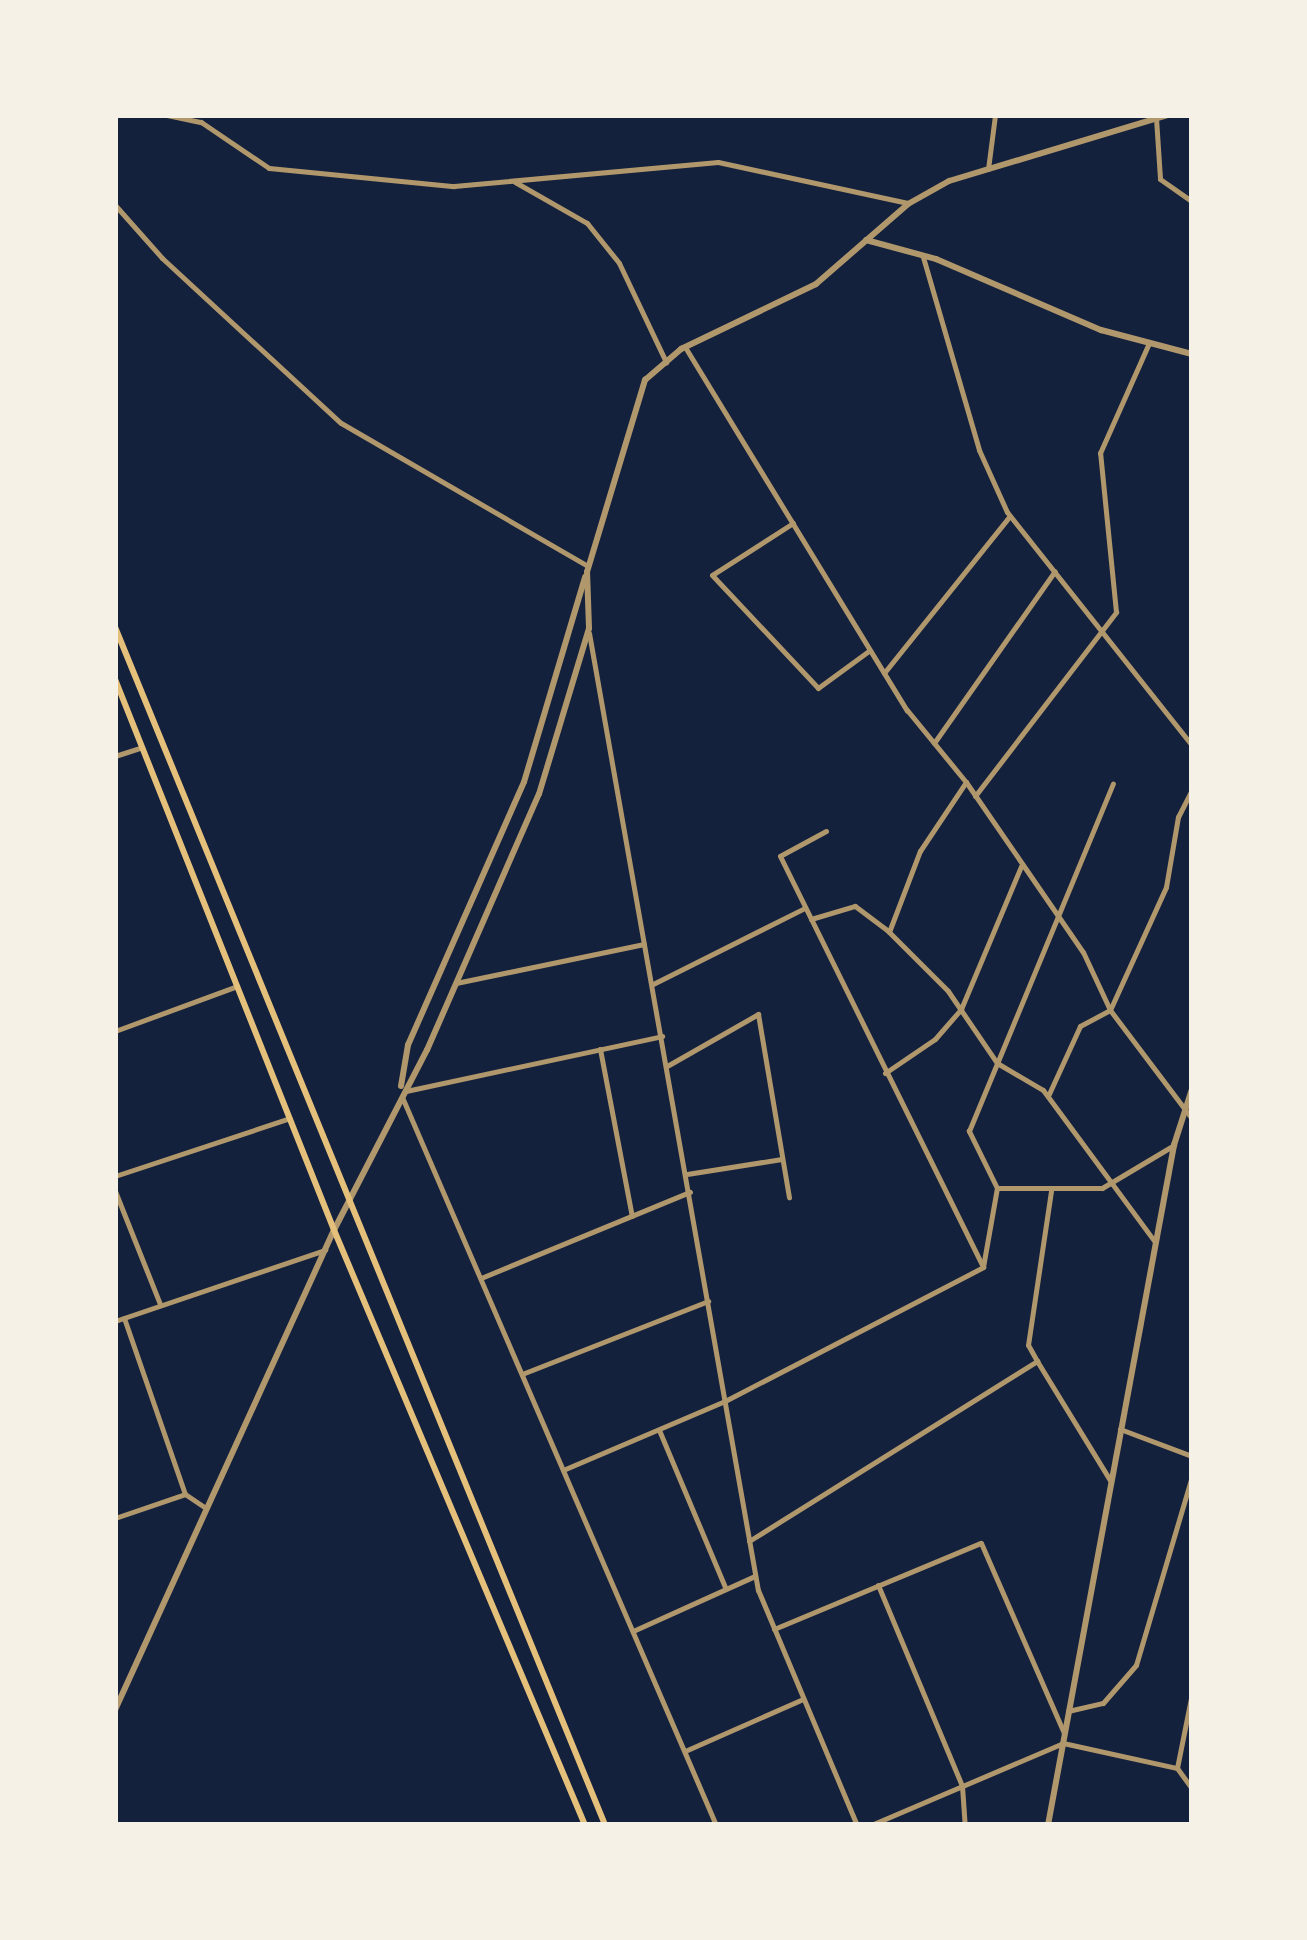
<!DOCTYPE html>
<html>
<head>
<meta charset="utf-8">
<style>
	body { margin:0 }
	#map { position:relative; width:1307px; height:1940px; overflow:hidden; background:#14213d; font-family:"IBM Plex Sans",sans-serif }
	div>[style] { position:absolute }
	.minor>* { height:5px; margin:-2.5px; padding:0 2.5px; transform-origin:2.5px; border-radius:2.5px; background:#b1986c }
	.tertiary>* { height:6px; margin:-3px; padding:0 3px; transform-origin:3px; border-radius:3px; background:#b1986c }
	.secondary>* { height:6px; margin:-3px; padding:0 3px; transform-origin:3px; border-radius:3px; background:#e5c07b }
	span { translate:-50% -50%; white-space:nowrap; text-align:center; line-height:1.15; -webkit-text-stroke:10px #f6f1e7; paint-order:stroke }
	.frame { position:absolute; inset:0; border:118px solid #f6f1e7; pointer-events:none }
</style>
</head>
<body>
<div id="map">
	<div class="minor">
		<i style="left:167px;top:115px;width:35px;rotate:12deg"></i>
		<i style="left:201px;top:122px;width:82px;rotate:34.1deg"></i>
		<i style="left:269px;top:168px;width:186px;rotate:5.6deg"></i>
		<i style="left:454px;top:186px;width:265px;rotate:-5.2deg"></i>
		<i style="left:718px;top:162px;width:193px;rotate:12.2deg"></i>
		<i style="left:1156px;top:118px;width:61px;rotate:86.2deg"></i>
		<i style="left:1160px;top:179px;width:39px;rotate:35deg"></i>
		<i style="left:988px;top:169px;width:54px;rotate:-82.6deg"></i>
		<i style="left:515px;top:182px;width:83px;rotate:29.7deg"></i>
		<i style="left:587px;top:223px;width:51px;rotate:51.3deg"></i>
		<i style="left:619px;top:263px;width:110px;rotate:64.6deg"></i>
		<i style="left:115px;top:205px;width:71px;rotate:48.4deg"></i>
		<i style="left:162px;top:258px;width:243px;rotate:42.7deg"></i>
		<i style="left:341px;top:423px;width:285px;rotate:30.1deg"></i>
		<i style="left:923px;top:257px;width:201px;rotate:73.8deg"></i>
		<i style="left:979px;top:450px;width:68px;rotate:65.7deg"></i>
		<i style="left:1007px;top:512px;width:298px;rotate:51.6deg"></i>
		<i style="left:685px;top:347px;width:426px;rotate:58.6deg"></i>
		<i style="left:907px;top:710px;width:93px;rotate:50.7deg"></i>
		<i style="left:966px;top:782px;width:206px;rotate:55.5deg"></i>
		<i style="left:1083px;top:952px;width:64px;rotate:65deg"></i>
		<i style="left:1110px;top:1010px;width:136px;rotate:53deg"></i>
		<i style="left:793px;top:523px;width:96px;rotate:147.3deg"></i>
		<i style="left:712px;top:575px;width:155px;rotate:46.8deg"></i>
		<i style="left:818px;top:688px;width:64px;rotate:-36.2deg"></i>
		<i style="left:589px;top:633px;width:972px;rotate:79.99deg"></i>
		<i style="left:758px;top:1590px;width:255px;rotate:67.2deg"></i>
		<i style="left:884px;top:673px;width:201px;rotate:-51.3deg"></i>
		<i style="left:934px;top:743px;width:210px;rotate:-54.9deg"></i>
		<i style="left:115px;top:756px;width:28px;rotate:-18deg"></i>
		<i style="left:975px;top:796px;width:232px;rotate:-52.5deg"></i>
		<i style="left:1116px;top:612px;width:160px;rotate:-95.7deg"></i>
		<i style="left:1100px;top:453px;width:120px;rotate:-66deg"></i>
		<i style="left:826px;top:831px;width:52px;rotate:151.5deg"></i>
		<i style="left:780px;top:856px;width:458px;rotate:63.7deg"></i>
		<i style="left:811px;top:919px;width:46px;rotate:-16.5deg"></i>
		<i style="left:855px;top:906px;width:40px;rotate:37deg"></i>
		<i style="left:887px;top:930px;width:86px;rotate:45deg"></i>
		<i style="left:948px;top:991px;width:87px;rotate:55.8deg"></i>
		<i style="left:997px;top:1063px;width:53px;rotate:30.4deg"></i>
		<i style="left:1043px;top:1090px;width:189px;rotate:53.6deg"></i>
		<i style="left:889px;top:932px;width:87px;rotate:-69.1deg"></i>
		<i style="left:920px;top:851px;width:83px;rotate:-56.3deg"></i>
		<i style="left:456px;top:983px;width:192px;rotate:-11.7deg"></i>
		<i style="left:653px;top:984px;width:170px;rotate:-26.6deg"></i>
		<i style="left:115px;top:1031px;width:130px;rotate:-20.2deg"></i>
		<i style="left:600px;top:1049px;width:170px;rotate:79.2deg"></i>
		<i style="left:667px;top:1066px;width:105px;rotate:-29.7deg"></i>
		<i style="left:758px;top:1014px;width:186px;rotate:80.4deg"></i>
		<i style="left:885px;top:1073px;width:60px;rotate:-34.2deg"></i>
		<i style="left:935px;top:1039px;width:40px;rotate:-49deg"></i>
		<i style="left:961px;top:1009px;width:155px;rotate:-67.2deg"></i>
		<i style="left:406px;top:1091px;width:262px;rotate:-12.1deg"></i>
		<i style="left:1048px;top:1096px;width:77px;rotate:-65.4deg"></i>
		<i style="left:1080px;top:1026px;width:34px;rotate:-28deg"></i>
		<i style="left:1110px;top:1010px;width:135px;rotate:-65.5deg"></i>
		<i style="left:1166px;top:887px;width:71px;rotate:-80.3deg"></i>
		<i style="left:1178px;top:817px;width:31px;rotate:-63deg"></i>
		<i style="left:402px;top:1097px;width:793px;rotate:66.67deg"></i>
		<i style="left:687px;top:1174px;width:96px;rotate:-9deg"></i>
		<i style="left:115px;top:1176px;width:184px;rotate:-18.3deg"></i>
		<i style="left:997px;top:1188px;width:64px;rotate:-116.2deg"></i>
		<i style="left:969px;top:1131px;width:376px;rotate:-67.5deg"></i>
		<i style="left:115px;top:1191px;width:122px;rotate:68.3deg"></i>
		<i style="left:481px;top:1278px;width:226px;rotate:-22.4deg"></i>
		<i style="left:124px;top:1318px;width:186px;rotate:70.9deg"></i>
		<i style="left:185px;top:1494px;width:25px;rotate:34deg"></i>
		<i style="left:115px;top:1321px;width:222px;rotate:-18.7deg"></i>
		<i style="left:1037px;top:1361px;width:18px;rotate:-119deg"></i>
		<i style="left:1028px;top:1345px;width:156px;rotate:-81.5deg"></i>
		<i style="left:522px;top:1374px;width:200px;rotate:-21.4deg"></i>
		<i style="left:1120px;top:1429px;width:77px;rotate:20.6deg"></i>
		<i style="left:659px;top:1430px;width:170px;rotate:67.2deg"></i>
		<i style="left:563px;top:1470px;width:176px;rotate:-23.1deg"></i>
		<i style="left:725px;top:1401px;width:291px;rotate:-27.4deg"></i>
		<i style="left:983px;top:1267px;width:80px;rotate:-80deg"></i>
		<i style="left:997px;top:1188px;width:105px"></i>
		<i style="left:1102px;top:1188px;width:84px;rotate:-30.8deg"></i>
		<i style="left:115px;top:1518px;width:74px;rotate:-18.9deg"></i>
		<i style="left:749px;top:1541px;width:340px;rotate:-32deg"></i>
		<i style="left:1037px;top:1361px;width:140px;rotate:58.5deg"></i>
		<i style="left:878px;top:1585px;width:218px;rotate:67.3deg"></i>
		<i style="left:962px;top:1786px;width:39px;rotate:86deg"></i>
		<i style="left:774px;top:1629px;width:224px;rotate:-22.6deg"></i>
		<i style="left:981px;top:1543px;width:207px;rotate:66.4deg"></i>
		<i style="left:633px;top:1631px;width:134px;rotate:-24.3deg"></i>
		<i style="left:1068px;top:1711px;width:36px;rotate:-13deg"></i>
		<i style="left:1103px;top:1703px;width:50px;rotate:-49deg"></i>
		<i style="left:1136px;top:1665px;width:197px;rotate:-73.5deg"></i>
		<i style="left:685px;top:1751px;width:129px;rotate:-23.8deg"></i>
		<i style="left:1177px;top:1768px;width:76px;rotate:-78.7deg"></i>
		<i style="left:871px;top:1825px;width:209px;rotate:-23.1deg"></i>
		<i style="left:1063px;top:1743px;width:117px;rotate:12.4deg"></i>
		<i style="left:1177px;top:1768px;width:26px;rotate:54deg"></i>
	</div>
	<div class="tertiary">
		<i style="left:866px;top:240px;width:73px;rotate:15.2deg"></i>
		<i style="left:936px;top:259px;width:180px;rotate:23.3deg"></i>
		<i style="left:1101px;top:330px;width:94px;rotate:14.8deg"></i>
		<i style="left:401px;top:1086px;width:42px;rotate:-80.3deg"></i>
		<i style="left:408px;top:1045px;width:287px;rotate:-66.2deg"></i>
		<i style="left:524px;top:782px;width:214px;rotate:-73.4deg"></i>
		<i style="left:115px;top:1710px;width:528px;rotate:-65.48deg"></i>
		<i style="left:334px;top:1230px;width:203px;rotate:-62.7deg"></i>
		<i style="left:427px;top:1050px;width:279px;rotate:-66.4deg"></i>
		<i style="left:539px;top:794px;width:173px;rotate:-73.2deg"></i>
		<i style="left:589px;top:628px;width:56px;rotate:-92deg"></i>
		<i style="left:587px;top:572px;width:201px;rotate:-73.2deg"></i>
		<i style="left:645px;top:380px;width:48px;rotate:-40.7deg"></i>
		<i style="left:681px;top:349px;width:150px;rotate:-25.7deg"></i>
		<i style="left:816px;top:284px;width:122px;rotate:-41deg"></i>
		<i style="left:908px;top:204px;width:47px;rotate:-29.3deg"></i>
		<i style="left:949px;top:181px;width:228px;rotate:-16.8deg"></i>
		<i style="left:1048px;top:1825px;width:692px;rotate:-79.5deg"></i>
		<i style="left:1174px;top:1145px;width:59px;rotate:-72.2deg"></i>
	</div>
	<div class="secondary">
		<i style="left:115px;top:627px;width:1294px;rotate:67.75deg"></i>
		<i style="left:115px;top:679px;width:593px;rotate:68.32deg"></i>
		<i style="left:334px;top:1230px;width:646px;rotate:67.13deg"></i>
	</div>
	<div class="frame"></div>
</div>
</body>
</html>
